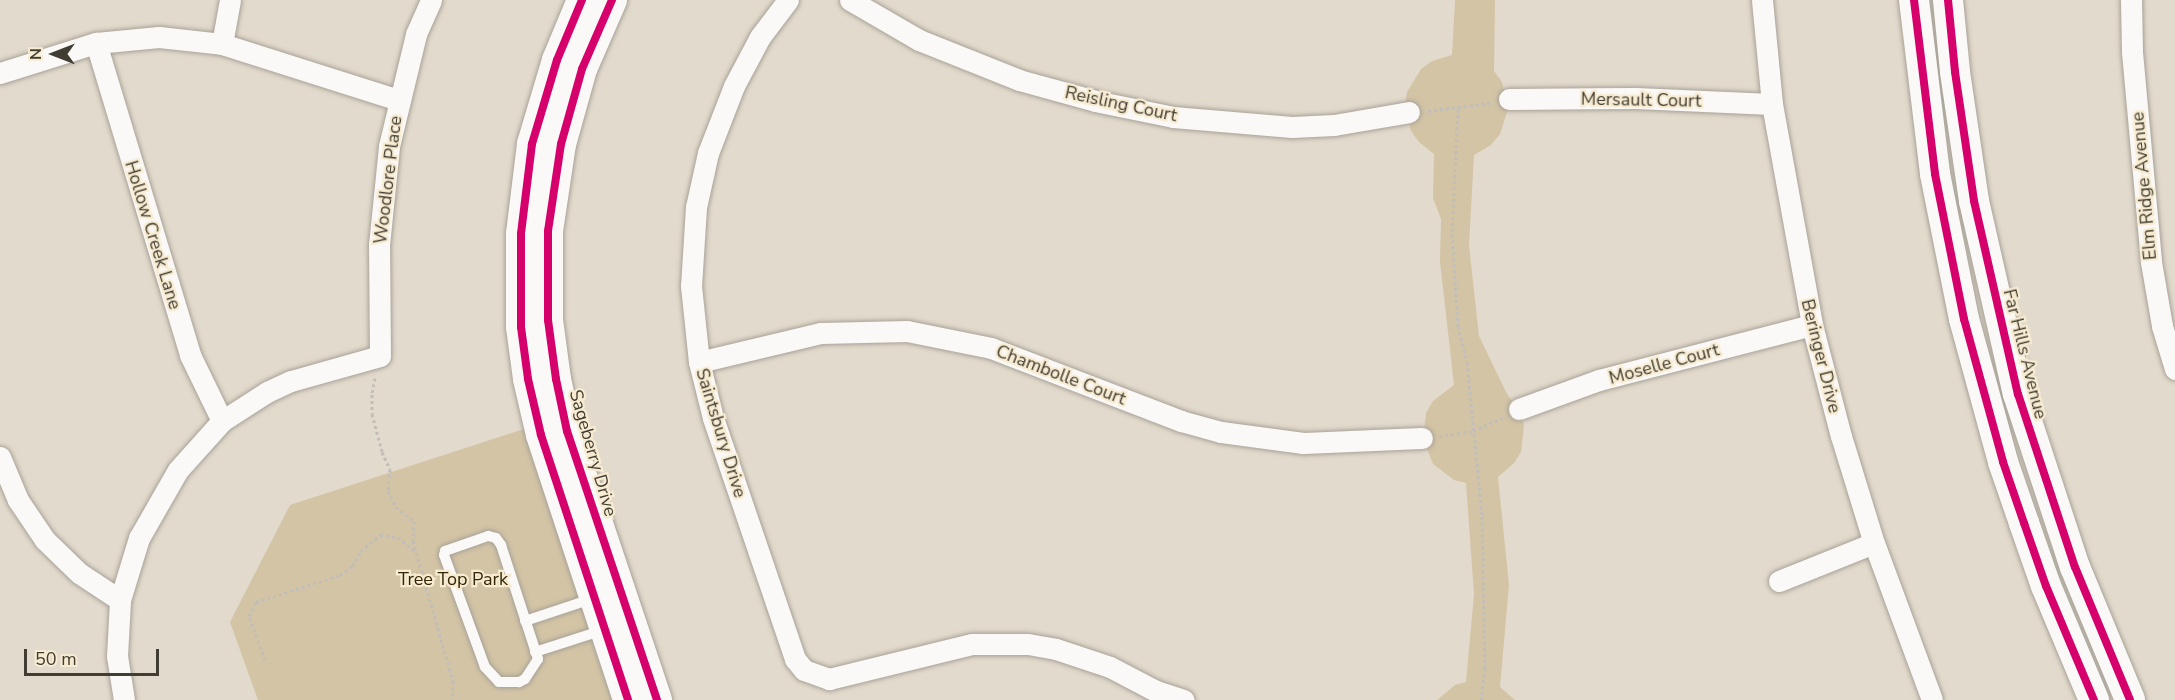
<!DOCTYPE html>
<html>
<head>
<meta charset="utf-8">
<style>
	body { margin:0 }
	#map { position:relative; width:2175px; height:700px; overflow:hidden; background:#e2dacc; font-family:"Nunito Sans",sans-serif }
	div>[style] { position:absolute }
	.green>* { inset:0; background:#d3c4a5 }
	.path>* { height:3px; margin-top:-1.5px; transform-origin:0; background:repeating-linear-gradient(90deg,#c0beb7 0 3px,transparent 0 6px) }
	.roads { filter:drop-shadow(0 0 2px #a8a298) drop-shadow(0 0 2px #a8a298) }
	.lane>* { height:10px; margin:-5px; padding:0 5px; transform-origin:5px; border-radius:5px; background:#fbf9f7 }
	.street>* { height:21px; margin:-10.5px; padding:0 10.5px; transform-origin:10.5px; border-radius:10.5px; background:#fbf9f7 }
	.secondary>* { height:30px; margin:-15px; padding:0 15px; transform-origin:15px; border-radius:15px; background:#fbf9f7 }
	.cycleway>* { height:8px; margin:-4px; padding:0 4px; transform-origin:4px; border-radius:4px; background:#d6006c }
	span { translate:-50% -50%; white-space:nowrap; text-align:center; line-height:1.15; -webkit-text-stroke:4.5px #f7ebd1; paint-order:stroke }
	.street-label { font-size:18px; color:#413d32 }
	.park-label { font-size:18px; color:#342706 }
	.north { position:absolute; left:24px; top:24px; width:60px; height:60px; -webkit-text-stroke:4px #f7ebd1; paint-order:stroke; rotate:270deg; font-size:16px; font-weight:700; line-height:24px; text-align:center; color:#413d32 }
	.north::after { content:''; display:block; margin:auto; width:21px; height:27px; background:#413d32; clip-path:polygon(50% 0,100% 100%,50% 72%,0 100%) }
	.scale { position:absolute; left:24px; top:649px; width:135px; height:27px; box-sizing:border-box; border:3px solid #413d32; border-top:0; padding-left:8px; font-size:18px; line-height:21px; white-space:nowrap; color:#413d32; -webkit-text-stroke:4px #f7ebd1; paint-order:stroke }
</style>
</head>
<body>
<div id="map">
	<div class="green">
		<i style="clip-path:polygon(1455px 0,1495px 0,1494px 71px,1502px 82px,1508px 109px,1500px 134px,1491px 145px,1474px 155px,1469px 245px,1479px 336px,1506px 392px,1520px 413px,1524px 425px,1521px 452px,1514px 463px,1498px 477px,1509px 585px,1500px 687px,1515px 700px,1437px 700px,1455px 685px,1466px 682px,1474px 594px,1466px 483px,1454px 480px,1433px 464px,1423px 439px,1426px 413px,1433px 401px,1454px 385px,1440px 262px,1441px 219px,1433px 198px,1434px 154px,1419px 142px,1411px 131px,1405px 105px,1407px 92px,1421px 69px,1432px 61px,1452px 55px)"></i>
		<i style="clip-path:polygon(530px 427px,620px 700px,258px 700px,230px 622px,290px 505px)"></i>
	</div>
	<div class="path">
		<i style="left:1458px;top:109px;width:125px;rotate:92.7deg"></i>
		<i style="left:1452px;top:234px;width:92px;rotate:86.3deg"></i>
		<i style="left:1458px;top:326px;width:37px;rotate:76deg"></i>
		<i style="left:1467px;top:362px;width:155px;rotate:84.4deg"></i>
		<i style="left:1482px;top:516px;width:152px;rotate:88.9deg"></i>
		<i style="left:1485px;top:668px;width:32px;rotate:97deg"></i>
		<i style="left:1428px;top:111px;width:63px;rotate:-7.4deg"></i>
		<i style="left:375px;top:378px;width:16px;rotate:101deg"></i>
		<i style="left:372px;top:394px;width:20px;rotate:90deg"></i>
		<i style="left:372px;top:414px;width:39px;rotate:75deg"></i>
		<i style="left:382px;top:452px;width:19px;rotate:65deg"></i>
		<i style="left:390px;top:469px;width:22px;rotate:95deg"></i>
		<i style="left:388px;top:491px;width:18px;rotate:63deg"></i>
		<i style="left:396px;top:507px;width:23px;rotate:38deg"></i>
		<i style="left:414px;top:521px;width:20px;rotate:93deg"></i>
		<i style="left:413px;top:541px;width:146px;rotate:74.1deg"></i>
		<i style="left:453px;top:681px;width:19px;rotate:93deg"></i>
		<i style="left:1439px;top:436px;width:34px;rotate:-8deg"></i>
		<i style="left:1473px;top:431px;width:34px;rotate:-24deg"></i>
		<i style="left:265px;top:660px;width:47px;rotate:-110deg"></i>
		<i style="left:249px;top:616px;width:16px;rotate:-63deg"></i>
		<i style="left:256px;top:602px;width:88px;rotate:-17.8deg"></i>
		<i style="left:340px;top:575px;width:16px;rotate:-35deg"></i>
		<i style="left:353px;top:566px;width:17px;rotate:-62deg"></i>
		<i style="left:361px;top:551px;width:25px;rotate:-40deg"></i>
		<i style="left:380px;top:535px;width:18px;rotate:6deg"></i>
		<i style="left:398px;top:537px;width:21px;rotate:41deg"></i>
	</div>
	<div class="roads">
		<div class="lane">
			<i style="left:488px;top:536px;width:8px;rotate:14deg"></i>
			<i style="left:496px;top:538px;width:9px;rotate:54deg"></i>
			<i style="left:501px;top:545px;width:120px;rotate:72deg"></i>
			<i style="left:538px;top:659px;width:24px;rotate:123deg"></i>
			<i style="left:525px;top:679px;width:7px;rotate:153deg"></i>
			<i style="left:519px;top:682px;width:20px;rotate:180deg"></i>
			<i style="left:499px;top:682px;width:21px;rotate:-133deg"></i>
			<i style="left:485px;top:667px;width:119px;rotate:-110.1deg"></i>
			<i style="left:444px;top:555px;width:4px;rotate:-76deg"></i>
			<i style="left:445px;top:551px;width:46px;rotate:-19.2deg"></i>
			<i style="left:525px;top:621px;width:73px;rotate:-18.4deg"></i>
			<i style="left:535px;top:652px;width:71px;rotate:-17.9deg"></i>
		</div>
		<div class="street">
			<i style="left:788px;top:0;width:46px;rotate:127.1deg"></i>
			<i style="left:760px;top:37px;width:55px;rotate:118deg"></i>
			<i style="left:734px;top:86px;width:72px;rotate:111.2deg"></i>
			<i style="left:708px;top:153px;width:55px;rotate:102.5deg"></i>
			<i style="left:696px;top:207px;width:79px;rotate:93.6deg"></i>
			<i style="left:691px;top:286px;width:76px;rotate:84deg"></i>
			<i style="left:699px;top:362px;width:58px;rotate:76deg"></i>
			<i style="left:713px;top:418px;width:255px;rotate:71.2deg"></i>
			<i style="left:795px;top:659px;width:14px;rotate:51deg"></i>
			<i style="left:804px;top:670px;width:27px;rotate:20deg"></i>
			<i style="left:829px;top:679px;width:147px;rotate:-13.8deg"></i>
			<i style="left:972px;top:644px;width:56px"></i>
			<i style="left:1028px;top:644px;width:28px;rotate:10deg"></i>
			<i style="left:1056px;top:649px;width:57px;rotate:18.4deg"></i>
			<i style="left:1110px;top:667px;width:52px;rotate:27.6deg"></i>
			<i style="left:1156px;top:691px;width:29px;rotate:18deg"></i>
			<i style="left:850px;top:0;width:80px;rotate:30.1deg"></i>
			<i style="left:919px;top:40px;width:108px;rotate:21.8deg"></i>
			<i style="left:1019px;top:80px;width:79px;rotate:15.4deg"></i>
			<i style="left:1095px;top:101px;width:80px;rotate:11.6deg"></i>
			<i style="left:1173px;top:117px;width:119px;rotate:4.8deg"></i>
			<i style="left:1292px;top:127px;width:42px;rotate:-2.7deg"></i>
			<i style="left:1334px;top:125px;width:76px;rotate:-9.8deg"></i>
			<i style="left:1762px;top:0;width:104px;rotate:84.5deg"></i>
			<i style="left:1772px;top:104px;width:225px;rotate:79.7deg"></i>
			<i style="left:1812px;top:325px;width:115px;rotate:75.4deg"></i>
			<i style="left:1841px;top:436px;width:112px;rotate:72.9deg"></i>
			<i style="left:1874px;top:543px;width:167px;rotate:69.7deg"></i>
			<i style="left:2131px;top:0;width:52px;rotate:88.9deg"></i>
			<i style="left:2132px;top:52px;width:211px;rotate:84.8deg"></i>
			<i style="left:2151px;top:262px;width:65px;rotate:80.2deg"></i>
			<i style="left:2162px;top:326px;width:45px;rotate:73.2deg"></i>
			<i style="left:96px;top:43px;width:326px;rotate:73.2deg"></i>
			<i style="left:190px;top:355px;width:73px;rotate:64.1deg"></i>
			<i style="left:222px;top:44px;width:45px;rotate:-79.7deg"></i>
			<i style="left:0;top:73px;width:101px;rotate:-17.4deg"></i>
			<i style="left:96px;top:43px;width:63px;rotate:-5.4deg"></i>
			<i style="left:159px;top:37px;width:63px;rotate:6.3deg"></i>
			<i style="left:222px;top:44px;width:186px;rotate:17.6deg"></i>
			<i style="left:1509px;top:99px;width:126px;rotate:-0.5deg"></i>
			<i style="left:1635px;top:98px;width:137px;rotate:2.5deg"></i>
			<i style="left:699px;top:362px;width:125px;rotate:-13.4deg"></i>
			<i style="left:821px;top:333px;width:86px;rotate:-1.3deg"></i>
			<i style="left:907px;top:331px;width:86px;rotate:11.4deg"></i>
			<i style="left:991px;top:348px;width:204px;rotate:21deg"></i>
			<i style="left:1181px;top:421px;width:41px;rotate:15.4deg"></i>
			<i style="left:1221px;top:432px;width:83px;rotate:7.6deg"></i>
			<i style="left:1303px;top:443px;width:119px;rotate:-2.4deg"></i>
			<i style="left:1519px;top:409px;width:85px;rotate:-19.9deg"></i>
			<i style="left:1599px;top:380px;width:220px;rotate:-14.5deg"></i>
			<i style="left:0;top:457px;width:47px;rotate:67.3deg"></i>
			<i style="left:18px;top:500px;width:48px;rotate:56deg"></i>
			<i style="left:45px;top:540px;width:47px;rotate:44.1deg"></i>
			<i style="left:79px;top:573px;width:49px;rotate:33.4deg"></i>
			<i style="left:1779px;top:581px;width:102px;rotate:-21.8deg"></i>
			<i style="left:124px;top:700px;width:45px;rotate:-99deg"></i>
			<i style="left:117px;top:656px;width:56px;rotate:-86.9deg"></i>
			<i style="left:120px;top:600px;width:65px;rotate:-73deg"></i>
			<i style="left:139px;top:538px;width:78px;rotate:-60.2deg"></i>
			<i style="left:178px;top:470px;width:66px;rotate:-48.1deg"></i>
			<i style="left:222px;top:421px;width:54px;rotate:-32.8deg"></i>
			<i style="left:267px;top:392px;width:26px;rotate:-25deg"></i>
			<i style="left:291px;top:381px;width:92px;rotate:-15.7deg"></i>
			<i style="left:380px;top:356px;width:111px;rotate:-90.5deg"></i>
			<i style="left:379px;top:245px;width:100px;rotate:-84.2deg"></i>
			<i style="left:389px;top:146px;width:115px;rotate:-76.4deg"></i>
			<i style="left:416px;top:34px;width:37px;rotate:-66deg"></i>
		</div>
		<div class="secondary">
			<i style="left:582px;top:0;width:65px;rotate:112.6deg"></i>
			<i style="left:557px;top:60px;width:88px;rotate:106.6deg"></i>
			<i style="left:532px;top:144px;width:91px;rotate:97deg"></i>
			<i style="left:521px;top:234px;width:93px;rotate:90deg"></i>
			<i style="left:521px;top:327px;width:52px;rotate:82.3deg"></i>
			<i style="left:528px;top:379px;width:57px;rotate:76.9deg"></i>
			<i style="left:541px;top:435px;width:279px;rotate:71.8deg"></i>
			<i style="left:612px;top:0;width:75px;rotate:113.5deg"></i>
			<i style="left:582px;top:69px;width:78px;rotate:105.6deg"></i>
			<i style="left:561px;top:144px;width:88px;rotate:98.5deg"></i>
			<i style="left:548px;top:231px;width:89px;rotate:90deg"></i>
			<i style="left:548px;top:320px;width:60px;rotate:82.3deg"></i>
			<i style="left:556px;top:379px;width:53px;rotate:78.1deg"></i>
			<i style="left:567px;top:431px;width:284px;rotate:71.5deg"></i>
			<i style="left:1914px;top:0;width:175px;rotate:83.1deg"></i>
			<i style="left:1935px;top:174px;width:148px;rotate:78.7deg"></i>
			<i style="left:1964px;top:319px;width:148px;rotate:74.7deg"></i>
			<i style="left:2003px;top:462px;width:65px;rotate:71deg"></i>
			<i style="left:2024px;top:523px;width:67px;rotate:70.8deg"></i>
			<i style="left:2046px;top:586px;width:124px;rotate:67.2deg"></i>
			<i style="left:1948px;top:0;width:72px;rotate:84.4deg"></i>
			<i style="left:1955px;top:72px;width:130px;rotate:81.6deg"></i>
			<i style="left:1974px;top:201px;width:198px;rotate:77.2deg"></i>
			<i style="left:2018px;top:394px;width:182px;rotate:71.8deg"></i>
			<i style="left:2075px;top:567px;width:144px;rotate:67.5deg"></i>
		</div>
	</div>
	<div class="cycleway">
		<i style="left:582px;top:0;width:65px;rotate:112.6deg"></i>
		<i style="left:557px;top:60px;width:88px;rotate:106.6deg"></i>
		<i style="left:532px;top:144px;width:91px;rotate:97deg"></i>
		<i style="left:521px;top:234px;width:93px;rotate:90deg"></i>
		<i style="left:521px;top:327px;width:52px;rotate:82.3deg"></i>
		<i style="left:528px;top:379px;width:57px;rotate:76.9deg"></i>
		<i style="left:541px;top:435px;width:279px;rotate:71.8deg"></i>
		<i style="left:612px;top:0;width:75px;rotate:113.5deg"></i>
		<i style="left:582px;top:69px;width:78px;rotate:105.6deg"></i>
		<i style="left:561px;top:144px;width:88px;rotate:98.5deg"></i>
		<i style="left:548px;top:231px;width:89px;rotate:90deg"></i>
		<i style="left:548px;top:320px;width:60px;rotate:82.3deg"></i>
		<i style="left:556px;top:379px;width:53px;rotate:78.1deg"></i>
		<i style="left:567px;top:431px;width:284px;rotate:71.5deg"></i>
		<i style="left:1914px;top:0;width:175px;rotate:83.1deg"></i>
		<i style="left:1935px;top:174px;width:148px;rotate:78.7deg"></i>
		<i style="left:1964px;top:319px;width:148px;rotate:74.7deg"></i>
		<i style="left:2003px;top:462px;width:65px;rotate:71deg"></i>
		<i style="left:2024px;top:523px;width:67px;rotate:70.8deg"></i>
		<i style="left:2046px;top:586px;width:124px;rotate:67.2deg"></i>
		<i style="left:1948px;top:0;width:72px;rotate:84.4deg"></i>
		<i style="left:1955px;top:72px;width:130px;rotate:81.6deg"></i>
		<i style="left:1974px;top:201px;width:198px;rotate:77.2deg"></i>
		<i style="left:2018px;top:394px;width:182px;rotate:71.8deg"></i>
		<i style="left:2075px;top:567px;width:144px;rotate:67.5deg"></i>
	</div>
	<div class="street-label">
		<span style="left:1641px;top:100px;rotate:1deg">Mersault Court</span>
		<span style="left:1121px;top:104px;rotate:12deg">Reisling Court</span>
		<span style="left:388px;top:180px;rotate:-83deg">Woodlore Place</span>
		<span style="left:2144px;top:186px;rotate:-95deg">Elm Ridge Avenue</span>
		<span style="left:153px;top:235px;rotate:73deg">Hollow Creek Lane</span>
		<span style="left:2025px;top:354px;rotate:76deg">Far Hills Avenue</span>
		<span style="left:1821px;top:356px;rotate:76deg">Beringer Drive</span>
		<span style="left:1664px;top:364px;rotate:-15deg">Moselle Court</span>
		<span style="left:1061px;top:375px;rotate:21deg">Chambolle Court</span>
		<span style="left:721px;top:433px;rotate:73deg">Saintsbury Drive</span>
		<span style="left:593px;top:453px;rotate:74deg">Sageberry Drive</span>
	</div>
	<div class="park-label">
		<span style="left:453px;top:579px">Tree Top Park</span>
	</div>
	<div class="north">N</div>
	<div class="scale">50 m</div>
</div>
</body>
</html>
